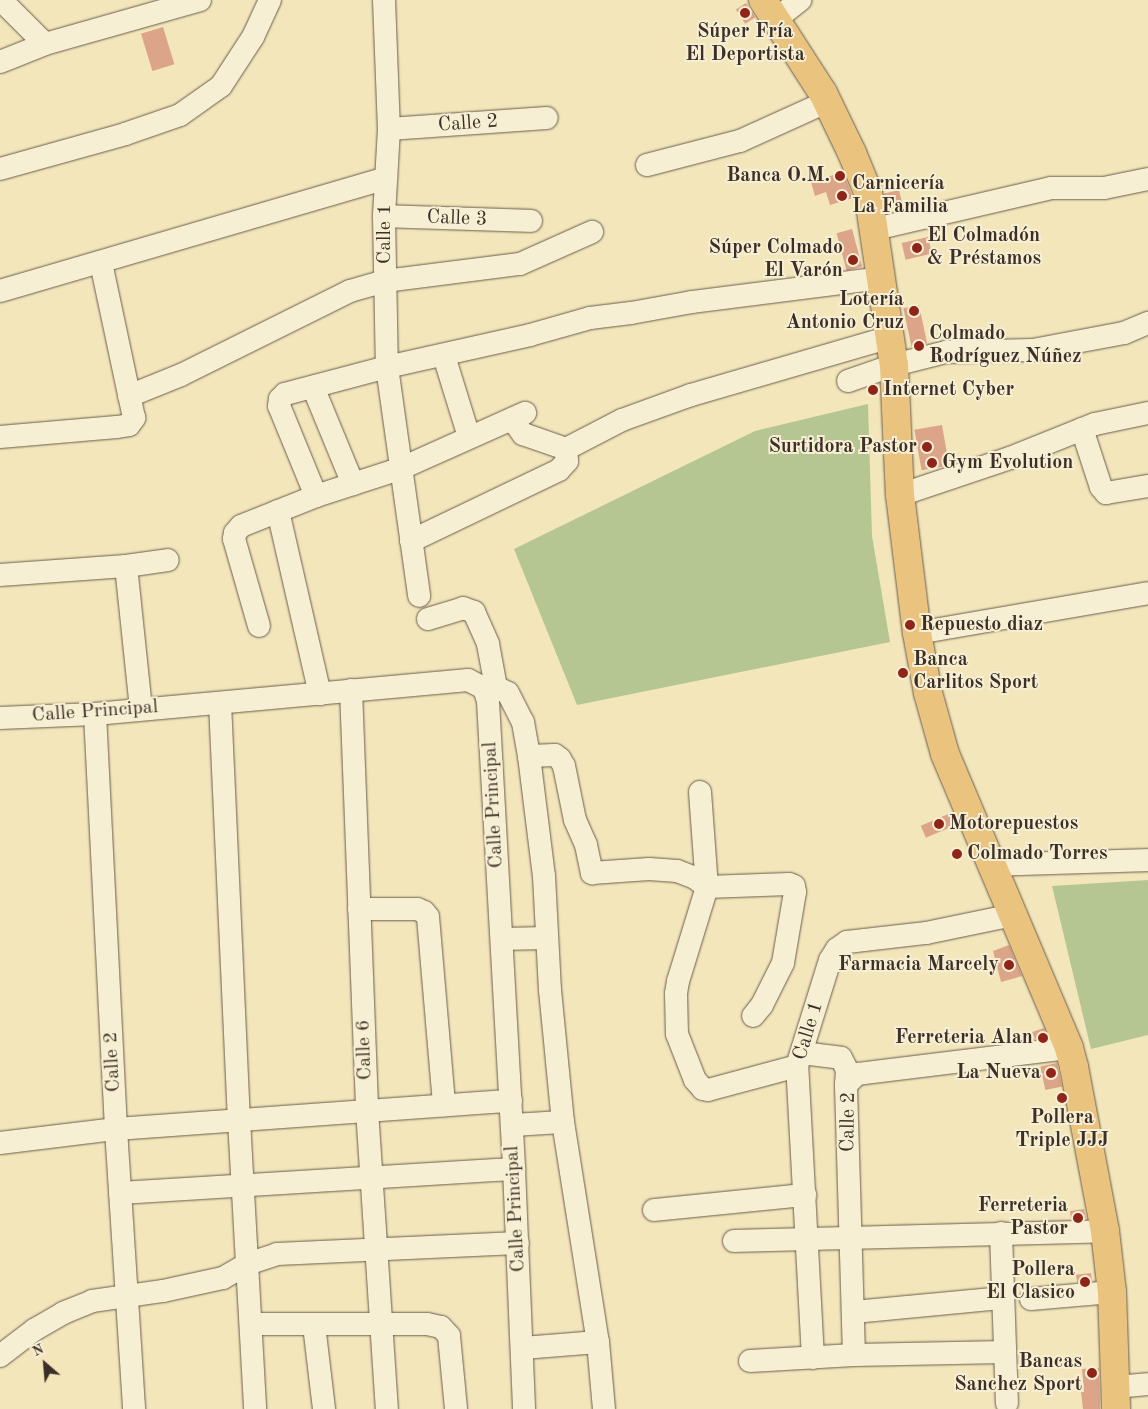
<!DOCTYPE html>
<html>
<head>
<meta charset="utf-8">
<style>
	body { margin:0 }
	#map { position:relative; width:1148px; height:1409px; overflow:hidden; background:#f3e6bb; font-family:"Old Standard TT",serif }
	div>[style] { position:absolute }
	.green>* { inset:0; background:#b6c693 }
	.building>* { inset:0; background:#dca488; transform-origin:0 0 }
	.roads { filter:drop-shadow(0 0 1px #6a5d4c) drop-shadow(0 0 1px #6a5d4c) }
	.minor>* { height:22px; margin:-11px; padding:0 11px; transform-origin:11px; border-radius:11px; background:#f7efd3 }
	.major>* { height:28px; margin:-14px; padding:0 14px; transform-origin:14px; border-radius:14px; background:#eac37e }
	.dots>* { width:14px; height:14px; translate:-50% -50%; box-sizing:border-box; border:2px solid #f7efd3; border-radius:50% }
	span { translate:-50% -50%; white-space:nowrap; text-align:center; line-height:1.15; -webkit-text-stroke:4px #f7efd3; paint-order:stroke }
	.poi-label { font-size:20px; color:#3d2f27; font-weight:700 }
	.right { translate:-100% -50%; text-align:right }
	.left { translate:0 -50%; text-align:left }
	.street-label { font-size:20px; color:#3d2f27 }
	.north { position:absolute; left:20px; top:1339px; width:50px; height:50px; -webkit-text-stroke:4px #f7efd3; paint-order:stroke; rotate:333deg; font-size:14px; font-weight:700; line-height:20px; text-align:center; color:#3d2f27 }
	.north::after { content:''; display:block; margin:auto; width:18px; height:22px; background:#3d2f27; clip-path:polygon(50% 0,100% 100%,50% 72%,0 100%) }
</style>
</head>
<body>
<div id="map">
	<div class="green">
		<i style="clip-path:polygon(868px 404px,872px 536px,890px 642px,577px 705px,514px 549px,755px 431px)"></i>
		<i style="clip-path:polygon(1148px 880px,1148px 1035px,1091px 1049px,1052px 886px)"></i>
	</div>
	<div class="building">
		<i style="left:746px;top:3px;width:17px;height:12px;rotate:57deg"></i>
		<i style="left:163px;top:27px;width:39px;height:23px;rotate:73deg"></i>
		<i style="clip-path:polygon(843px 172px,853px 198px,830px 205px,826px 192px,815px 196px,811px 182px)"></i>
		<i style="left:899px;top:190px;width:12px;height:16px;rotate:76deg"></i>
		<i style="left:852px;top:229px;width:39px;height:16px;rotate:75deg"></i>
		<i style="left:928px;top:237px;width:17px;height:27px;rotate:77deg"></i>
		<i style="left:919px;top:305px;width:39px;height:16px;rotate:78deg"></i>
		<i style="left:942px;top:425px;width:41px;height:28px;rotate:80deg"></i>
		<i style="left:953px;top:812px;width:13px;height:35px;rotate:67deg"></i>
		<i style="clip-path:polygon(1009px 945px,1022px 976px,1001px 982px,993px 951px)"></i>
		<i style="clip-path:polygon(1044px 1028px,1048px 1037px,1035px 1039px,1032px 1032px)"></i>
		<i style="left:1057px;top:1063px;width:24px;height:17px;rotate:78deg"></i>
		<i style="clip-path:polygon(1084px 1209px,1086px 1218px,1071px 1219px,1070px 1211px)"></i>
		<i style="left:1091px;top:1273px;width:8px;height:15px;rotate:83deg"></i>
		<i style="clip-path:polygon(1099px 1368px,1100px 1409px,1083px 1409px,1081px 1392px,1084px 1392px,1082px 1369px)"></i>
	</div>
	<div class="roads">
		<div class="minor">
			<i style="left:1px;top:0;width:62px;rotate:45deg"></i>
			<i style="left:384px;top:0;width:129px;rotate:87.8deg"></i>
			<i style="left:389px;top:129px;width:87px;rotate:93.3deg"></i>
			<i style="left:384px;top:216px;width:151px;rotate:88.9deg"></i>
			<i style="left:387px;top:367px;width:231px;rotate:82deg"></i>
			<i style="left:776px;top:19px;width:31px;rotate:-38deg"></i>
			<i style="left:0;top:62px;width:48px;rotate:-21.8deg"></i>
			<i style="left:45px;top:44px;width:161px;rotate:-15.8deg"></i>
			<i style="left:389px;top:129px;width:158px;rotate:-4deg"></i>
			<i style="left:647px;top:165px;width:96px;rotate:-14.5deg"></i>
			<i style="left:740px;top:141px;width:97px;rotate:-24.4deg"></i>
			<i style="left:0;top:169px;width:130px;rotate:-15.6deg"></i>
			<i style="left:125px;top:134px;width:58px;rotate:-19.1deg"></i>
			<i style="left:180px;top:115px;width:50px;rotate:-35.3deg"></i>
			<i style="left:221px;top:86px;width:59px;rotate:-56.9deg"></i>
			<i style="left:253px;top:37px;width:41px;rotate:-65.3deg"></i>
			<i style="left:384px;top:216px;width:147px;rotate:1.9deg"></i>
			<i style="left:875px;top:229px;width:181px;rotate:-13.1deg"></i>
			<i style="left:1051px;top:188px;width:53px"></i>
			<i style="left:1104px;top:188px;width:45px;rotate:-11.6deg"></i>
			<i style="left:0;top:291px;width:402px;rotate:-16.3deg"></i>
			<i style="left:444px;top:356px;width:85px;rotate:72.8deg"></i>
			<i style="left:848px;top:381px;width:49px;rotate:-19.2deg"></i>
			<i style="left:894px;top:365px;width:54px;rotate:-14deg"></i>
			<i style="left:946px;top:352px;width:87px;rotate:-1.3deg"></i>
			<i style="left:1033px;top:350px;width:93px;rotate:-10.6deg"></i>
			<i style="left:1124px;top:333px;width:26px;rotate:-23deg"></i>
			<i style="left:313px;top:387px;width:105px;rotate:67.6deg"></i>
			<i style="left:129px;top:396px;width:56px;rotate:-22deg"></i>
			<i style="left:181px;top:375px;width:189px;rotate:-26.4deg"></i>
			<i style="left:350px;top:291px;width:36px;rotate:-16deg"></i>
			<i style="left:385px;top:281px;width:136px;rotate:-7.2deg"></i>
			<i style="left:520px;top:264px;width:79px;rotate:-24deg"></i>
			<i style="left:512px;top:419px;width:19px;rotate:54deg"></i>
			<i style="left:523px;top:434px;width:46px;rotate:19.2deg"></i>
			<i style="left:566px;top:449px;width:63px;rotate:-27.4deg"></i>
			<i style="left:622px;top:420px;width:73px;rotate:-19.9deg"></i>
			<i style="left:691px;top:395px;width:207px;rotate:-16.2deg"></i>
			<i style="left:1082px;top:429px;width:61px;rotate:71.9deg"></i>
			<i style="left:1101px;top:487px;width:8px;rotate:50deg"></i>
			<i style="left:1106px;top:493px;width:43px;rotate:-9.5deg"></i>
			<i style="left:0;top:437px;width:117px;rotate:-4.9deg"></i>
			<i style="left:117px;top:427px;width:12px;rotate:-9deg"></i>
			<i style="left:129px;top:425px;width:9px;rotate:-54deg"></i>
			<i style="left:134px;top:418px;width:158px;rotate:-102deg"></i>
			<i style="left:900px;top:495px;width:116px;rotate:-18.6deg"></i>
			<i style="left:1010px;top:458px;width:92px;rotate:-21.8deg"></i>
			<i style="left:1095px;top:424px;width:54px;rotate:-11.7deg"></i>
			<i style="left:316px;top:496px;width:97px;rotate:-112.3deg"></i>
			<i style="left:279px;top:406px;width:7px;rotate:-82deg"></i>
			<i style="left:280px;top:399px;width:7px;rotate:-45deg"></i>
			<i style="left:285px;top:394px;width:106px;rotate:-14.8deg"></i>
			<i style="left:387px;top:367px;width:147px;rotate:-12.6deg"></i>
			<i style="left:530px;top:335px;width:62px;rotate:-15.8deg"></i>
			<i style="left:590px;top:318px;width:41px;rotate:-7deg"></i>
			<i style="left:631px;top:313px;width:62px;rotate:-10.2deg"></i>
			<i style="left:692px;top:302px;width:191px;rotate:-7.2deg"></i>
			<i style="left:278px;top:511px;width:188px;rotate:77.1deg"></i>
			<i style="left:411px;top:541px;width:164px;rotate:-25.6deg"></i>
			<i style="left:559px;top:470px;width:12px;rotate:-48deg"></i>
			<i style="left:567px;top:461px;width:12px;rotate:-95deg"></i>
			<i style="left:126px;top:566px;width:144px;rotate:84deg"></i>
			<i style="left:0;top:575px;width:126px;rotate:-4.1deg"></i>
			<i style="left:126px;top:566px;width:42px;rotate:-8.1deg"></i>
			<i style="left:428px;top:619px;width:37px;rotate:-17deg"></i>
			<i style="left:463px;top:608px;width:12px;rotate:20deg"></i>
			<i style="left:474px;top:612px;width:35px;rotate:66deg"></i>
			<i style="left:488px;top:644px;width:44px;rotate:79.5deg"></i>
			<i style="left:259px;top:626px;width:91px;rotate:-106deg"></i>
			<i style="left:234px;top:539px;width:6px;rotate:-81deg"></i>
			<i style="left:235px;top:533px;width:9px;rotate:-49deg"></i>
			<i style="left:241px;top:526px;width:81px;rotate:-21.8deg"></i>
			<i style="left:316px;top:496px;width:90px;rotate:-18deg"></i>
			<i style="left:402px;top:468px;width:135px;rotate:-24.1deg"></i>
			<i style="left:917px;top:633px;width:234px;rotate:-9.8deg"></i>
			<i style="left:484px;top:688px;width:12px;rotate:-5deg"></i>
			<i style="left:496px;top:687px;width:13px;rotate:27deg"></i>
			<i style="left:508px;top:693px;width:33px;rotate:63deg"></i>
			<i style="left:523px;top:722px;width:35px;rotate:80deg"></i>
			<i style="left:529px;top:756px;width:121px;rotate:82.9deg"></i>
			<i style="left:544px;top:876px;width:114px;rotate:87deg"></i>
			<i style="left:550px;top:990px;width:133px;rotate:84.4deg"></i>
			<i style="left:563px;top:1122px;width:223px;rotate:81deg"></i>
			<i style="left:598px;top:1342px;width:67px;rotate:84.9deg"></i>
			<i style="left:351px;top:690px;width:420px;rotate:87.8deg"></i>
			<i style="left:367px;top:1110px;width:300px;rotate:86.2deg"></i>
			<i style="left:220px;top:703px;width:417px;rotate:87.4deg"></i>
			<i style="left:239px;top:1120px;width:289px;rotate:86.8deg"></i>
			<i style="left:95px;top:714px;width:416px;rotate:87.1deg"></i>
			<i style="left:116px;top:1129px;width:281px;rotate:86.3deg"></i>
			<i style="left:0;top:718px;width:95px;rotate:-2.4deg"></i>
			<i style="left:95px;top:714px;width:375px;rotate:-5.2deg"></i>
			<i style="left:468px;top:680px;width:18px;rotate:27deg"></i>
			<i style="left:484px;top:688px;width:14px;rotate:73deg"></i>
			<i style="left:488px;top:701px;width:469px;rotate:86.8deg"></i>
			<i style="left:514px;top:1169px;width:240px;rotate:87.6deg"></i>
			<i style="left:529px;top:756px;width:26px;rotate:-2deg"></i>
			<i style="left:555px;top:755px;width:6px;rotate:39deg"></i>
			<i style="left:560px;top:759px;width:8px;rotate:60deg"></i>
			<i style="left:564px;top:766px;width:55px;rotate:78.5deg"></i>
			<i style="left:575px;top:820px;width:27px;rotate:66deg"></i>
			<i style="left:586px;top:845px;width:29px;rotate:78deg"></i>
			<i style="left:592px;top:873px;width:57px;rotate:-4deg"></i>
			<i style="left:649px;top:869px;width:28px;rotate:4deg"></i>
			<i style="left:677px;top:871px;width:19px;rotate:21deg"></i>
			<i style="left:695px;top:878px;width:15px;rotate:37deg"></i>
			<i style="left:707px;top:887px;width:98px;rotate:107.1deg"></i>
			<i style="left:678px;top:981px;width:13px;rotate:99deg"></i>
			<i style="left:676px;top:994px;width:40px;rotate:88.6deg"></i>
			<i style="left:677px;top:1034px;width:49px;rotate:68.6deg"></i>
			<i style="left:695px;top:1080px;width:12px;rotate:48deg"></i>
			<i style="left:703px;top:1089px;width:5px;rotate:11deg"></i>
			<i style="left:708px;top:1090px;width:92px;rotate:-15.1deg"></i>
			<i style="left:700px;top:792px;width:95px;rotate:85.8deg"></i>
			<i style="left:707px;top:887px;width:82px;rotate:-2.1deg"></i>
			<i style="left:789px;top:884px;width:5px;rotate:22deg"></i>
			<i style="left:794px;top:886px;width:6px;rotate:81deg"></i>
			<i style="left:795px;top:892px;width:72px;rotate:99.6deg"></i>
			<i style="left:783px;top:963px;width:47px;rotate:116.6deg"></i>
			<i style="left:762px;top:1005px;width:14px;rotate:129deg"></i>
			<i style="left:991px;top:865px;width:157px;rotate:-1.8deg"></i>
			<i style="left:359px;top:909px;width:58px"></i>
			<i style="left:417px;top:909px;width:8px;rotate:23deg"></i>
			<i style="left:424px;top:912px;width:6px;rotate:51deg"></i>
			<i style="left:428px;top:917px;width:189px;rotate:85.1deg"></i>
			<i style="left:502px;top:939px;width:45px;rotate:-1.3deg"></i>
			<i style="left:802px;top:1053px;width:39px;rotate:7deg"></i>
			<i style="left:841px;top:1058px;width:13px;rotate:63deg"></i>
			<i style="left:847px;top:1070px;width:15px;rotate:94deg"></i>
			<i style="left:512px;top:1125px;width:51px;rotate:-3.4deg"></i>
			<i style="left:0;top:1143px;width:117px;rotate:-6.9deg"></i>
			<i style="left:116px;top:1129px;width:396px;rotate:-4.1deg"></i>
			<i style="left:120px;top:1193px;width:395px;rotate:-3.5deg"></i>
			<i style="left:654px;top:1210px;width:152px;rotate:-5.7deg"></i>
			<i style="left:1001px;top:1233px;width:170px;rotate:88deg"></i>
			<i style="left:734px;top:1241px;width:371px;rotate:-1.5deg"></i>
			<i style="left:1031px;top:1299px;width:81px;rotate:-4.9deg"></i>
			<i style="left:854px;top:1312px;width:150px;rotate:-5.4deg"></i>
			<i style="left:251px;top:1324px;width:176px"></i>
			<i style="left:427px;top:1324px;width:14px;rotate:12deg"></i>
			<i style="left:441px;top:1327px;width:12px;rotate:48deg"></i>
			<i style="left:449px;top:1336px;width:73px;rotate:84.5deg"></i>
			<i style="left:314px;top:1325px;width:85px;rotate:83.2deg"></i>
			<i style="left:523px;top:1348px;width:75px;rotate:-4.6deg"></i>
			<i style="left:854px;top:1355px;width:270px;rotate:-91.7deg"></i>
			<i style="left:846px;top:1085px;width:16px;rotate:-45deg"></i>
			<i style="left:857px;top:1074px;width:214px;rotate:-7deg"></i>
			<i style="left:0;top:1356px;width:43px;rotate:-37.4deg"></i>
			<i style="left:34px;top:1330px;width:34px;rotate:-30deg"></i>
			<i style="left:63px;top:1313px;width:31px;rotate:-22deg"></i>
			<i style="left:92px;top:1301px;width:72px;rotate:-8deg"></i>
			<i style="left:163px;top:1291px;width:61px;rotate:-12.2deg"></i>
			<i style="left:223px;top:1278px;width:28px;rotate:-30deg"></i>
			<i style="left:247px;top:1264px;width:32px;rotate:-18deg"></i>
			<i style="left:277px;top:1254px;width:241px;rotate:-2.6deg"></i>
			<i style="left:813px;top:1358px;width:292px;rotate:-93.1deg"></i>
			<i style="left:797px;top:1066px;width:111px;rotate:-72.7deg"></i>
			<i style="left:830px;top:960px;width:13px;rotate:-58deg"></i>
			<i style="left:837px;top:949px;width:12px;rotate:-35deg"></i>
			<i style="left:847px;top:942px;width:80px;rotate:-6.5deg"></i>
			<i style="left:926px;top:933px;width:89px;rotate:-11.7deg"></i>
			<i style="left:750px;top:1361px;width:104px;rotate:-3.3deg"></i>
			<i style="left:854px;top:1355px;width:151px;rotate:-1.1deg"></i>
			<i style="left:1115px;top:1387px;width:33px;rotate:-5deg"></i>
		</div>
		<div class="major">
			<i style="left:763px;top:0;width:111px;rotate:57.2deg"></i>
			<i style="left:823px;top:93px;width:67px;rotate:64.2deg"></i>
			<i style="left:852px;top:153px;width:42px;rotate:67.7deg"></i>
			<i style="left:868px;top:192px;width:175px;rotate:81.5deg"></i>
			<i style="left:894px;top:365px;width:130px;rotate:87.4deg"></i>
			<i style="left:900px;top:495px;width:139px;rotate:83deg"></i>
			<i style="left:917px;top:633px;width:61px;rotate:79.6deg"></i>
			<i style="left:928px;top:693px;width:63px;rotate:74.4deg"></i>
			<i style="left:945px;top:754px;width:319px;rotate:67.1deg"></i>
			<i style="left:1069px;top:1048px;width:20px;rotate:75deg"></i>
			<i style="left:1074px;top:1067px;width:167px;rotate:79.3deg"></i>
			<i style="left:1105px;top:1231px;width:61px;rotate:83.5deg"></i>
			<i style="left:1112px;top:1292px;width:117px;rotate:88deg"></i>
		</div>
	</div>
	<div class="dots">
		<i style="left:745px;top:13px;background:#8f2418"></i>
		<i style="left:840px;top:176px;background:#8f2418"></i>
		<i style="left:842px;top:196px;background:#8f2418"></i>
		<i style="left:917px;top:248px;background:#8f2418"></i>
		<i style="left:853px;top:260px;background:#8f2418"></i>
		<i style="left:914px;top:311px;background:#8f2418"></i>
		<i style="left:919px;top:346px;background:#8f2418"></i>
		<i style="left:873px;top:390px;background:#8f2418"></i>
		<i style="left:927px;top:447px;background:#8f2418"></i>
		<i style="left:932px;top:463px;background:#8f2418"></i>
		<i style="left:910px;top:625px;background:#8f2418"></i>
		<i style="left:903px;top:673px;background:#8f2418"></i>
		<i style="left:939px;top:824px;background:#8f2418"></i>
		<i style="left:957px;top:854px;background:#8f2418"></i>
		<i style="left:1009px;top:965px;background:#8f2418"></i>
		<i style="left:1043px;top:1038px;background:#8f2418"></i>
		<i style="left:1051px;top:1073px;background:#8f2418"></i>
		<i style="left:1062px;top:1098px;background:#8f2418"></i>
		<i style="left:1078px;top:1218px;background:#8f2418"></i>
		<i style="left:1085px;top:1282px;background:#8f2418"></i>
		<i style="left:1092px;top:1373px;background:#8f2418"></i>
	</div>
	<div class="poi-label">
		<span style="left:745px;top:44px">Súper Fría<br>El Deportista</span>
		<span class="right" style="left:830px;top:176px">Banca O.M.</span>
		<span class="left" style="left:852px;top:196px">Carnicería<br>La Familia</span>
		<span class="left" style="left:927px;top:248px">El Colmadón<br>&amp; Préstamos</span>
		<span class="right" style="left:843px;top:260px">Súper Colmado<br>El Varón</span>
		<span class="right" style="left:904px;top:312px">Lotería<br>Antonio Cruz</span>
		<span class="left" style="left:929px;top:346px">Colmado<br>Rodríguez Núñez</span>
		<span class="left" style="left:883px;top:390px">Internet Cyber</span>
		<span class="right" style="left:917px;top:447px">Surtidora Pastor</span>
		<span class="left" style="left:942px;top:463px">Gym Evolution</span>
		<span class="left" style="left:920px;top:625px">Repuesto diaz</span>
		<span class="left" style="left:913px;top:672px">Banca<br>Carlitos Sport</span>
		<span class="left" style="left:949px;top:824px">Motorepuestos</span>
		<span class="left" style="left:967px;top:854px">Colmado Torres</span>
		<span class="right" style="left:999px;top:965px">Farmacia Marcely</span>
		<span class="right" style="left:1033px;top:1038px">Ferreteria Alan</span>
		<span class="right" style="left:1041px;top:1073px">La Nueva</span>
		<span style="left:1062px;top:1130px">Pollera<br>Triple JJJ</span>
		<span class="right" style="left:1068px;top:1218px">Ferreteria<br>Pastor</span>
		<span class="right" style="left:1075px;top:1282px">Pollera<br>El Clasico</span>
		<span class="right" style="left:1082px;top:1374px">Bancas<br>Sanchez Sport</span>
	</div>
	<div class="street-label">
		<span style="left:468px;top:124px;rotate:-4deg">Calle 2</span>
		<span style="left:457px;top:219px;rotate:2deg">Calle 3</span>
		<span style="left:385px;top:234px;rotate:-90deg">Calle 1</span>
		<span style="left:95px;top:712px;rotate:-4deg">Calle Principal</span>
		<span style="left:494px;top:805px;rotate:-93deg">Calle Principal</span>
		<span style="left:809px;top:1031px;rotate:-73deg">Calle 1</span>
		<span style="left:365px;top:1050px;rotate:-92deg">Calle 6</span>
		<span style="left:113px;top:1062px;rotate:-93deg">Calle 2</span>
		<span style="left:849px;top:1122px;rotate:-89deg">Calle 2</span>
		<span style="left:516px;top:1209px;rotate:-93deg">Calle Principal</span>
	</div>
	<div class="north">N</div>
</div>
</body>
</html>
